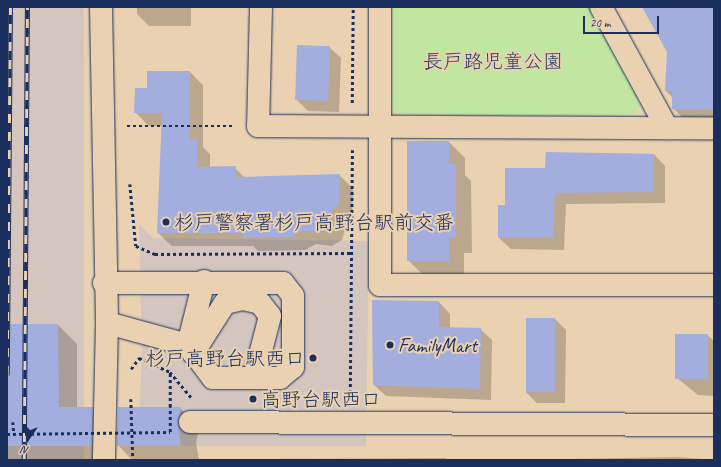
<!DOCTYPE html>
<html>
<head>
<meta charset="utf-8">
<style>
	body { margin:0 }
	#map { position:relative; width:721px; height:467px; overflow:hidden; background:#e9d1b1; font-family:Caveat,"Klee One",sans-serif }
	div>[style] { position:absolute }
	.built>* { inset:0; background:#d4c6be; transform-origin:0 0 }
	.green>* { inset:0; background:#c1e6a0 }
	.shadow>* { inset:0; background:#0003 }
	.building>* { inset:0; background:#a3aede; transform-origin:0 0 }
	.path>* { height:2.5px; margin-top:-1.25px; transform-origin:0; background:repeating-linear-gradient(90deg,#1b2f5e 0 3px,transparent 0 6px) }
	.roads { filter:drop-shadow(0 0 1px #1b2f5e) drop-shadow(0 0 1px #1b2f5e) }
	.street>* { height:22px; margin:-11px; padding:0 11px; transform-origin:11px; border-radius:11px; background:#e9d1b1 }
	.secondary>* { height:22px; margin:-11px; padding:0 11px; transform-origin:11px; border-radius:11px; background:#e9d1b1 }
	.rail>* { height:4.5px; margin-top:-2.25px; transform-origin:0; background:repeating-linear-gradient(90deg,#e9d1b1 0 9px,#1b2f5e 0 18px); box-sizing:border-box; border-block:1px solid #1b2f5e }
	.path-bridge>* { height:2.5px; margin-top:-1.25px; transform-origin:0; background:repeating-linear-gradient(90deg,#1b2f5e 0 3px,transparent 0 6px) }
	.dots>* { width:11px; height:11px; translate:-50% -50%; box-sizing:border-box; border:2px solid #e9d1b1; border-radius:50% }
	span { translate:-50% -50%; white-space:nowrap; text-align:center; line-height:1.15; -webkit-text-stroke:4px #e9d1b1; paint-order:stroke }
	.park-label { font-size:20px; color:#2c4165 }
	.poi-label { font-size:20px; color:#1b2f5e }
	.left { translate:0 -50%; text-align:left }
	.right { translate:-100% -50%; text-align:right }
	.frame { position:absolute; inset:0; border:8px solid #1b2f5e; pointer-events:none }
	.north { position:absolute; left:8px; top:419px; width:40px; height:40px; -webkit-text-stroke:3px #e9d1b1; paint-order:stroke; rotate:193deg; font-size:11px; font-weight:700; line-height:16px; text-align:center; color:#1b2f5e }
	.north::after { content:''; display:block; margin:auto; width:14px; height:18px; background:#1b2f5e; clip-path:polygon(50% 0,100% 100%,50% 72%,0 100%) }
	.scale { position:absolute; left:583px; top:16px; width:76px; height:18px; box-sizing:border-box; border:2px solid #1b2f5e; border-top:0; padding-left:5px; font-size:12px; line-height:14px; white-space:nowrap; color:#1b2f5e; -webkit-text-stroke:3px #e9d1b1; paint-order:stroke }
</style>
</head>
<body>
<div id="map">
	<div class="built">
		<i style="left:7px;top:7px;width:77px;height:453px"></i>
		<i style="clip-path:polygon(139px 224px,153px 238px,369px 241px,366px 446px,138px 446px,142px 352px)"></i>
	</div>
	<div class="green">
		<i style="clip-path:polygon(387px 7px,596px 7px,643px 102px,635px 114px,607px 116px,397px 114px,387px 101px)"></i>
	</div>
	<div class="shadow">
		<i style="clip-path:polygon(137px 7px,191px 7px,191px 26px,149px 26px,137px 14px)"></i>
		<i style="clip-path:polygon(646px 7px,714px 7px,714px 123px,687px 122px,673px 108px,673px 98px,666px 91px,668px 51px)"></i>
		<i style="clip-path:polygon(329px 47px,341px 58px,339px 112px,308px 111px,297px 100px)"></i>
		<i style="clip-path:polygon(190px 72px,203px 85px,203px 147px,210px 154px,210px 168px,235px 168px,245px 178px,339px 175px,353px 188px,352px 219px,347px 223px,342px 240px,332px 246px,316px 244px,305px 250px,258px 251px,253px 246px,172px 246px,158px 233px,162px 126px,149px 126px,135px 112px,148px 89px)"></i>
		<i style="clip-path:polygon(449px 142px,465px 158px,465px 175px,471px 181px,472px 253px,464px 253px,464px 277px,424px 276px,408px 260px)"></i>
		<i style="clip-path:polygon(547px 153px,654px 154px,665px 166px,665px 203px,566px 204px,564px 250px,511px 249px,499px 238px,506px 206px,546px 169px)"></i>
		<i style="clip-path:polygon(439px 302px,450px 314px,450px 328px,480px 329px,492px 340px,491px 400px,386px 396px,374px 385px)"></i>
		<i style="clip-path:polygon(555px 319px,566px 330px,565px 403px,537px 403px,526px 392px)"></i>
		<i style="clip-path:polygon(7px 325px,58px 325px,77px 344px,77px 408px,92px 408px,111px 427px,111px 460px,7px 460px)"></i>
		<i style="clip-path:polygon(707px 335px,714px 341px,714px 396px,698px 395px,677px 378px)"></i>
		<i style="clip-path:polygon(180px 408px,200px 427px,196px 442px,199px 460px,132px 460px,118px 445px)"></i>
		<i style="clip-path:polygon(678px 457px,714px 460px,509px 460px)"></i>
		<i style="clip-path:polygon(446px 458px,448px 460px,254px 460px,254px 459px)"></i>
	</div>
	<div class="building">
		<i style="clip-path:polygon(642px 7px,714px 7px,714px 110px,672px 109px,672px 91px,665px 91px,667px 52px)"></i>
		<i style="left:297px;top:45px;width:33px;height:55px;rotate:2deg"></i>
		<i style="clip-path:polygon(147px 71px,190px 71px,190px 139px,197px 139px,197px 167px,236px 166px,236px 177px,340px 174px,339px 205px,333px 209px,325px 231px,302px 231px,291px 237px,243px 238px,243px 233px,157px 233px,162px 113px,134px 113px,135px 88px,147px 88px)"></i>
		<i style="clip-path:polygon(407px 141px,449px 141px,449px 164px,456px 164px,456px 237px,449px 237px,449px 261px,407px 261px)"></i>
		<i style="clip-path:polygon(546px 152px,654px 154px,654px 192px,555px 193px,553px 238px,498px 238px,498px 205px,505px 205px,505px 168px,545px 168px)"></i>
		<i style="clip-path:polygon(372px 300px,439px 301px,439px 327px,481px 328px,480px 389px,373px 385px)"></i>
		<i style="left:526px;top:318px;width:29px;height:74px"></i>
		<i style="clip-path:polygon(7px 324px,58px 324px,59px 407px,93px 407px,92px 446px,7px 446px)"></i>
		<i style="left:675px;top:334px;width:33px;height:45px"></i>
		<i style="clip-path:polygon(118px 407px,181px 407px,178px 422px,181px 446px,117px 446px)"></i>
	</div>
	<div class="path">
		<i style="left:352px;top:103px;width:96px;rotate:-89.4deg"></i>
		<i style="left:127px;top:126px;width:107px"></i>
		<i style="left:130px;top:184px;width:62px;rotate:84.5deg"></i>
		<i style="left:136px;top:246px;width:21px;rotate:23deg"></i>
		<i style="left:155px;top:254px;width:196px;rotate:-0.3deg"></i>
		<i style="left:131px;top:369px;width:14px;rotate:-54deg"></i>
		<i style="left:139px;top:358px;width:34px;rotate:24deg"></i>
		<i style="left:170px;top:372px;width:33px;rotate:50deg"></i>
		<i style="left:131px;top:399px;width:61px;rotate:88.1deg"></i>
		<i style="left:350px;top:399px;width:249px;rotate:-89.5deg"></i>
		<i style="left:170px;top:407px;width:35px;rotate:-90deg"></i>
		<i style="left:13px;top:422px;width:12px;rotate:85deg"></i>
	</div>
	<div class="roads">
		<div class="street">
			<i style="left:261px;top:7px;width:119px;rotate:91.4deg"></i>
			<i style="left:258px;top:126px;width:456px;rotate:0.3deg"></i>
			<i style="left:380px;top:7px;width:278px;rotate:90deg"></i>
			<i style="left:380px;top:285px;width:334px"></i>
			<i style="left:601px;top:7px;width:138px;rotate:61.4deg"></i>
			<i style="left:188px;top:345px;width:66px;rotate:-76deg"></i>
			<i style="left:193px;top:353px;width:59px;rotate:-57.4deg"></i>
			<i style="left:225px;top:303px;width:18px;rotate:-13deg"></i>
			<i style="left:243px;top:299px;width:17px;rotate:13deg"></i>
			<i style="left:260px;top:303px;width:16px;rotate:52deg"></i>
			<i style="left:270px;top:316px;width:64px;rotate:104.5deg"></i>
			<i style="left:190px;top:422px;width:524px;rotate:0.33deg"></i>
		</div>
		<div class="secondary">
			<i style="left:101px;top:7px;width:316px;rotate:88.9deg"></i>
			<i style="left:107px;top:323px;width:137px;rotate:91.3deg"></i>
			<i style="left:104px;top:283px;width:179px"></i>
			<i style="left:283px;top:283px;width:16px;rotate:52deg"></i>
			<i style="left:293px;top:296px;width:71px;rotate:90deg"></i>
			<i style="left:293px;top:367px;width:17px;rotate:140deg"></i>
			<i style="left:280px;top:378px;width:67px;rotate:180deg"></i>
			<i style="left:213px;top:378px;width:41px;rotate:-127.1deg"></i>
			<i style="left:188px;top:345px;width:84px;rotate:-164.8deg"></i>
		</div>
	</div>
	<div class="rail">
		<i style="left:7px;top:375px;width:368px;rotate:-89.5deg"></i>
		<i style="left:24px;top:460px;width:453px;rotate:-89.6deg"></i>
	</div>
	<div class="path-bridge">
		<i style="left:7px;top:434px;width:163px;rotate:-0.7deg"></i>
		<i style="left:170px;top:432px;width:25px;rotate:-90deg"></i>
	</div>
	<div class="dots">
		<i style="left:166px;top:222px;background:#1b2f5e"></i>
		<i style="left:390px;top:345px;background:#1b2f5e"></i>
		<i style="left:313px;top:358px;background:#1b2f5e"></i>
		<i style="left:253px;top:399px;background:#1b2f5e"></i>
	</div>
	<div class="park-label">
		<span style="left:493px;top:61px">長戸路児童公園</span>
	</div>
	<div class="poi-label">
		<span class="left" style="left:174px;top:222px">杉戸警察署杉戸高野台駅前交番</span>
		<span class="left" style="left:398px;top:345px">FamilyMart</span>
		<span class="right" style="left:305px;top:358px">杉戸高野台駅西口</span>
		<span class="left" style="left:261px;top:399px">高野台駅西口</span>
	</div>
	<div class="frame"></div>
	<div class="north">N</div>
	<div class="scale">20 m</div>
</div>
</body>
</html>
